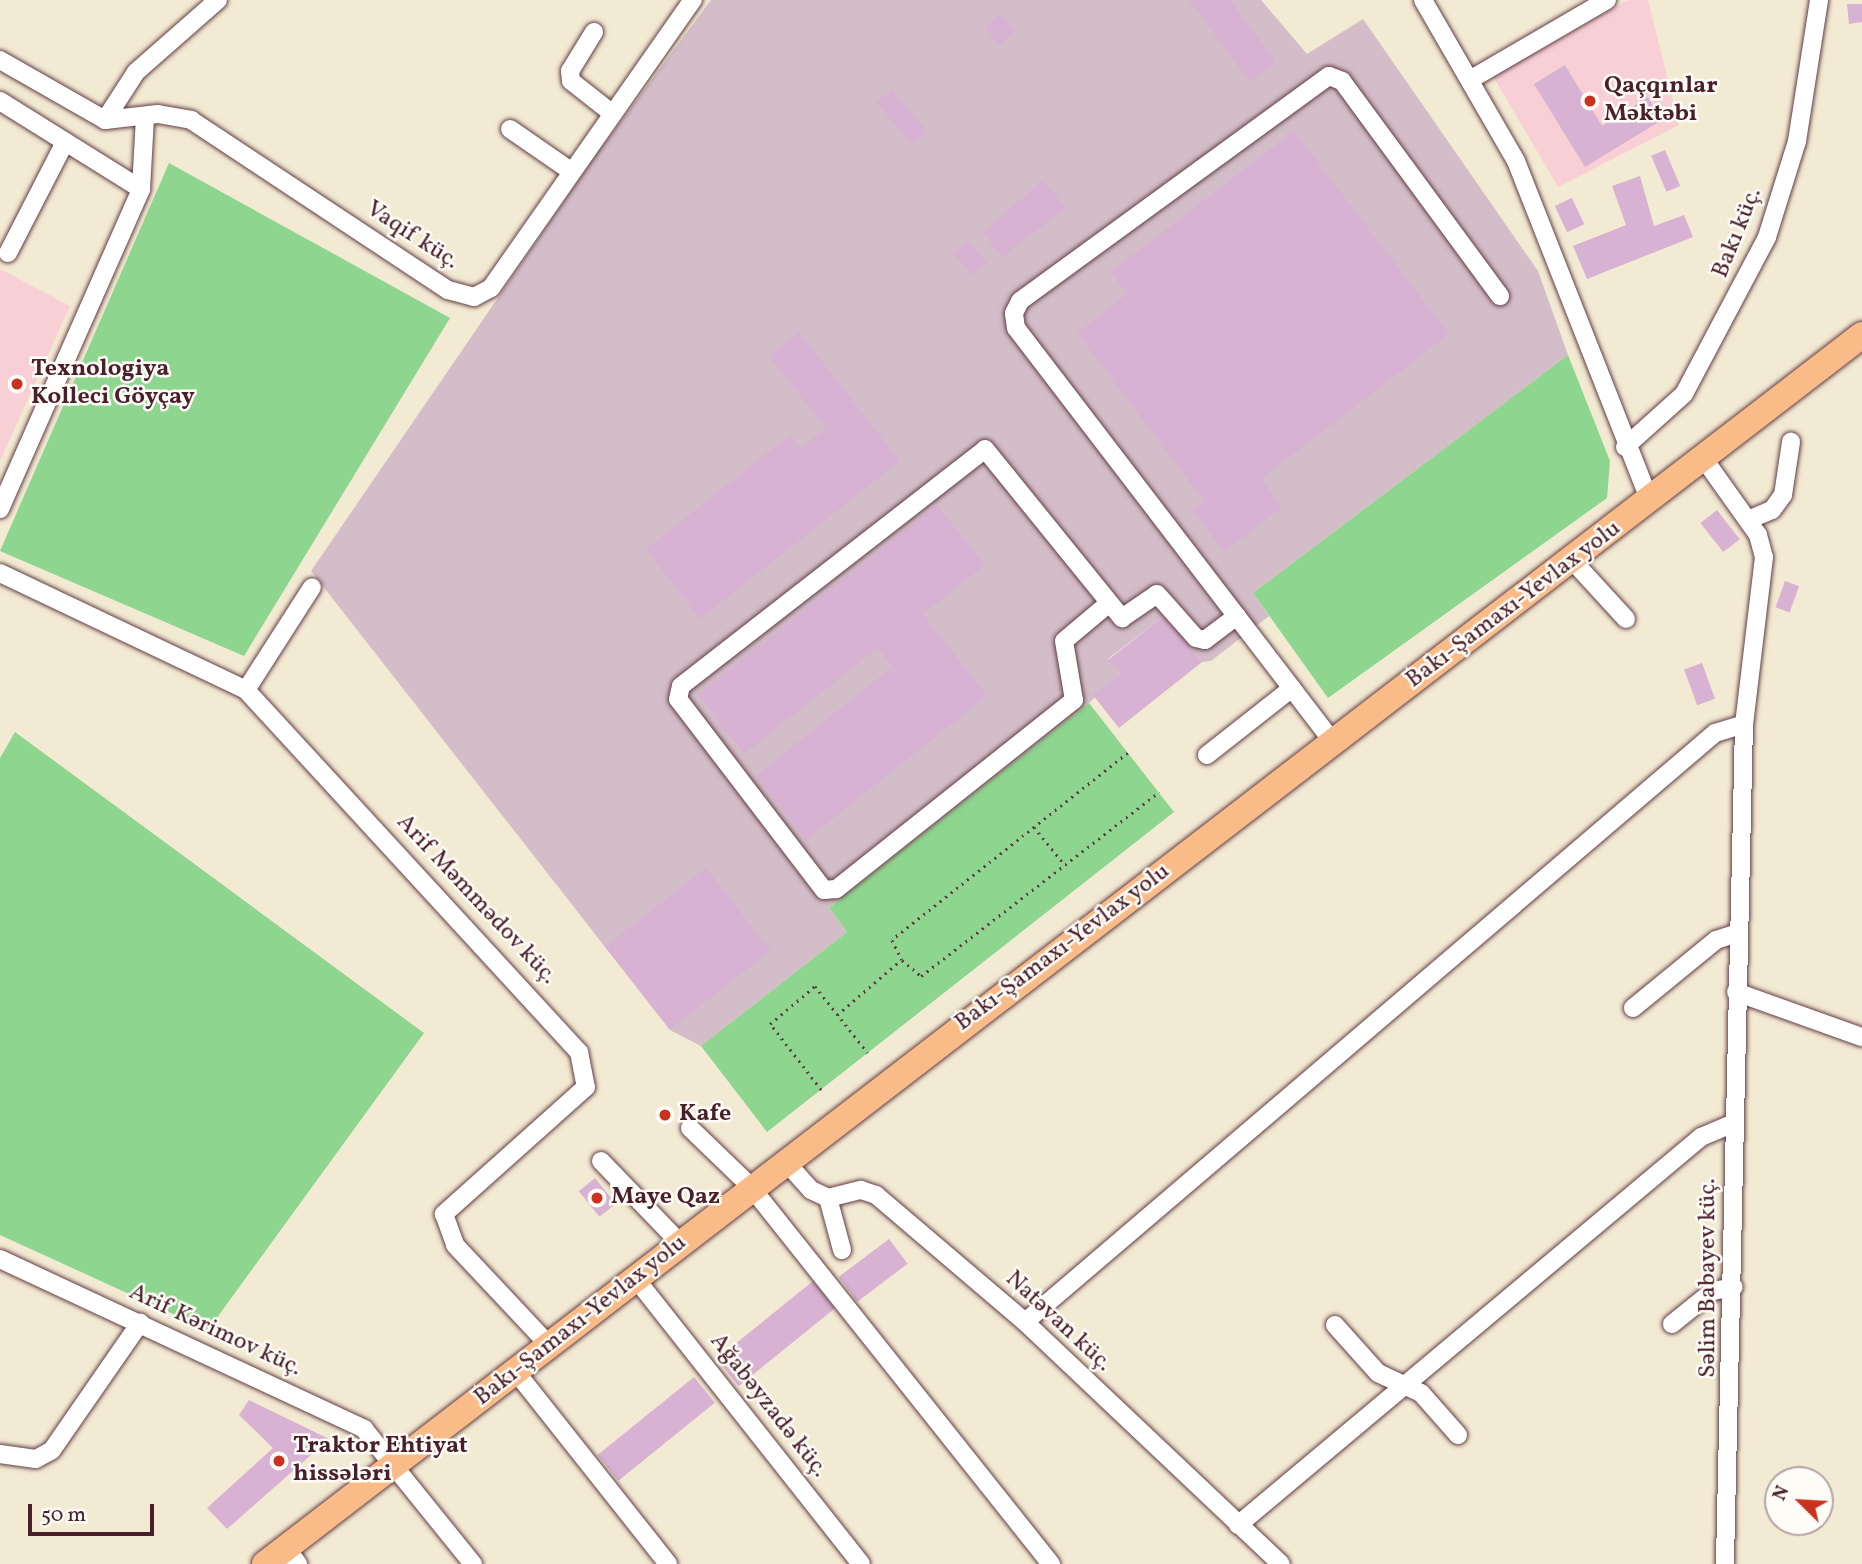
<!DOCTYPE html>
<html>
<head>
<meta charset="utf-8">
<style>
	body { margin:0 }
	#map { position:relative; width:1862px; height:1564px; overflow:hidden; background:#f3ead3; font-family:Vollkorn,serif }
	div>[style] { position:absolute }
	.built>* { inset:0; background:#f7cfd5 }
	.industrial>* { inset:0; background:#d2bdc8 }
	.green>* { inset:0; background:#8ed58f }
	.building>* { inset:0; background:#d8b2d2; transform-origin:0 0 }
	.path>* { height:2.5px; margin-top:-1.25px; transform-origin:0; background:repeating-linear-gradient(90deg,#633d44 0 2px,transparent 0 7px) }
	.roads { filter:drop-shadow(0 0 2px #633d44) drop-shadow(0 0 2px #633d44) }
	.minor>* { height:18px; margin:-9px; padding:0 9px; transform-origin:9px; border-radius:9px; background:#fff }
	.highway>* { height:26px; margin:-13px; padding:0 13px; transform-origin:13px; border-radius:13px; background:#f9bc89 }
	.dots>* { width:19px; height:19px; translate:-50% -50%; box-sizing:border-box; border:4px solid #fdfcf7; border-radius:50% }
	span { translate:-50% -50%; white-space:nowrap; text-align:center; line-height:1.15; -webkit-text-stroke:5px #fdfcf7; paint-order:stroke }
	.poi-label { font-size:24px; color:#4a1f2b; font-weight:700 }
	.left { translate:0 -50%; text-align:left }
	.street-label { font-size:24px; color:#4a1f2b }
	.north { position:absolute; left:1764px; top:1466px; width:70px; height:70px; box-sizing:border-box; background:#fdfcf7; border:2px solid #b5a4a5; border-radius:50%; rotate:294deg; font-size:19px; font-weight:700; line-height:28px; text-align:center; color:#4a1f2b }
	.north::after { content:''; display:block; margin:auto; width:24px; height:32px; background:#c8321e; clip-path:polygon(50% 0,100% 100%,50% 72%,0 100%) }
	.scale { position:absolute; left:28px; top:1504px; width:126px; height:32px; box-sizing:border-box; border:4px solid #4a1f2b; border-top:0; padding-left:9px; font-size:21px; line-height:24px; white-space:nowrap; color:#4a1f2b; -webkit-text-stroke:5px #fdfcf7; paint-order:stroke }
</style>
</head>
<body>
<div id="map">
	<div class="built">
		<i style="clip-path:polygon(1628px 0,1648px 0,1679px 125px,1558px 187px,1493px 76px)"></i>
		<i style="clip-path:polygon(0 269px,70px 306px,0 461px)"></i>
	</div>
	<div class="industrial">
		<i style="clip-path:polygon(711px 0,1261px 0,1307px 54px,1363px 19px,1538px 271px,1568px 355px,1253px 593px,1269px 616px,1211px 661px,1202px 662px,1165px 615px,1108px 659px,1120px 674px,1089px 703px,829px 908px,847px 932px,701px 1046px,670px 1030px,311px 571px,595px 156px)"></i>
	</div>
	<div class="green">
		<i style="clip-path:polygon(169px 163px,450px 318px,244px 656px,0 551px)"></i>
		<i style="clip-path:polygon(1568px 355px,1610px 461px,1607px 498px,1328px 698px,1253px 593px)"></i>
		<i style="clip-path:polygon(1089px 703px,1174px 812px,767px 1132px,701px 1046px,847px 932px,829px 908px)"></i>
		<i style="clip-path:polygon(15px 732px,424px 1033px,208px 1330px,0 1235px,0 758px)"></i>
	</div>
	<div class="building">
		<i style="clip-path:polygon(1189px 0,1230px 0,1276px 62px,1250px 82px)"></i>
		<i style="clip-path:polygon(1847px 4px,1862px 4px,1862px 22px,1849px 24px)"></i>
		<i style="left:1001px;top:13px;width:23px;height:22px;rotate:49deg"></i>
		<i style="clip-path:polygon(1565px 65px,1602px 126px,1648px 97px,1662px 120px,1585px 167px,1534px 84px)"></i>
		<i style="left:892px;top:90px;width:54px;height:20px;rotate:50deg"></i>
		<i style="clip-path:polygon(1294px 131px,1449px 334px,1261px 479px,1282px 507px,1224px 552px,1193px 510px,1204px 501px,1077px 333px,1127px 294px,1111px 272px)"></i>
		<i style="left:1665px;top:150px;width:39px;height:15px;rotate:67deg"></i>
		<i style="clip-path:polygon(1640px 176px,1654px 226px,1684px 215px,1693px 237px,1587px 279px,1573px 246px,1626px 225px,1612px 186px)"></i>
		<i style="clip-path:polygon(1043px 180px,1066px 208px,1002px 257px,983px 232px)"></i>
		<i style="left:1572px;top:198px;width:29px;height:19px;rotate:65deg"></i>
		<i style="left:968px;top:241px;width:29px;height:19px;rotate:49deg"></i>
		<i style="clip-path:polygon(799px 332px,900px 461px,700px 619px,646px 549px,790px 435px,801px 448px,826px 428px,769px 356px)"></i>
		<i style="clip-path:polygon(937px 505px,985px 565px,923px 614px,987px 696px,806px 840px,756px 776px,892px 667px,878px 648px,744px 754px,698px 695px)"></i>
		<i style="left:1717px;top:510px;width:37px;height:21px;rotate:52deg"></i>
		<i style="left:1785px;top:581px;width:15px;height:28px;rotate:20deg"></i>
		<i style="clip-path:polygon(1165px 615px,1202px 662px,1119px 728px,1093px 695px,1120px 674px,1108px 660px)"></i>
		<i style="left:1702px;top:663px;width:38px;height:19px;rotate:70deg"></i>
		<i style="left:706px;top:868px;width:105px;height:128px;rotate:52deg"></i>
		<i style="left:595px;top:1178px;width:33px;height:21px;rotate:51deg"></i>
		<i style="left:889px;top:1239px;width:31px;height:63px;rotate:53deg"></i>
		<i style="left:813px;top:1281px;width:35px;height:124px;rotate:51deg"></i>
		<i style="left:694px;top:1377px;width:33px;height:124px;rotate:51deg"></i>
		<i style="clip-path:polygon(249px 1400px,329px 1439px,227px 1529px,207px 1508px,273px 1448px,239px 1415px)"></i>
	</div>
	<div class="path">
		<i style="left:1128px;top:753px;width:301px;rotate:141.6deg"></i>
		<i style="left:892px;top:940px;width:22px;rotate:63deg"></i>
		<i style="left:902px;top:960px;width:25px;rotate:40deg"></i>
		<i style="left:921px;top:976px;width:301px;rotate:-37.7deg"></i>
		<i style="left:1034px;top:827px;width:49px;rotate:50.8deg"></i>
		<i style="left:837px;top:1015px;width:84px;rotate:-40.7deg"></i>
		<i style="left:821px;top:1090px;width:83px;rotate:-127.7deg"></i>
		<i style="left:770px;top:1024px;width:59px;rotate:-40.2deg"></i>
		<i style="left:815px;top:986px;width:85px;rotate:51.7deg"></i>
	</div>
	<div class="roads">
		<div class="minor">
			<i style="left:1423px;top:0;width:186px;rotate:60deg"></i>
			<i style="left:1516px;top:161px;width:365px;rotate:68.5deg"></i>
			<i style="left:594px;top:32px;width:46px;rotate:121.6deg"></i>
			<i style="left:570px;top:71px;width:10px;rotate:84deg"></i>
			<i style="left:571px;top:81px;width:53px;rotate:38.2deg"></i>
			<i style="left:0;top:60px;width:121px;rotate:29.7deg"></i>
			<i style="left:105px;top:120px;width:53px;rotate:-6.5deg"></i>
			<i style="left:158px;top:114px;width:34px;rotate:10deg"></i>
			<i style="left:191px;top:120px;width:308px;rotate:33.5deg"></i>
			<i style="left:448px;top:290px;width:27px;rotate:15deg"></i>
			<i style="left:474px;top:297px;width:19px;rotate:-28deg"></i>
			<i style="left:491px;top:288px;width:352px;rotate:-55deg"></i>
			<i style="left:1473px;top:78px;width:155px;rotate:-30.2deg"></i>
			<i style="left:0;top:101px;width:166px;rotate:32deg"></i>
			<i style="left:105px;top:120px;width:57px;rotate:-57.1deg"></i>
			<i style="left:136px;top:72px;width:109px;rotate:-41.3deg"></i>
			<i style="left:510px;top:129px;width:75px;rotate:34.7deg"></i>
			<i style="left:8px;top:253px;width:125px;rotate:-62.8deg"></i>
			<i style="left:1625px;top:447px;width:79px;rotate:-41.9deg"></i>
			<i style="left:1684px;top:394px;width:178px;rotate:-62.1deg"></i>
			<i style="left:1767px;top:237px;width:101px;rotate:-72.6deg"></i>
			<i style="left:1797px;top:141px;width:143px;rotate:-81.1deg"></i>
			<i style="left:1704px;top:459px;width:93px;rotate:54.6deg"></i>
			<i style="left:1758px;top:535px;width:23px;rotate:75deg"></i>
			<i style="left:1764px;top:557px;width:168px;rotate:96.8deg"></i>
			<i style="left:1744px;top:724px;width:840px;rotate:91.3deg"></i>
			<i style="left:0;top:509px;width:350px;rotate:-66.2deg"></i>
			<i style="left:141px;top:189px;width:72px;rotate:-86.8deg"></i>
			<i style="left:1748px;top:520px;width:26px;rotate:-23deg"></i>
			<i style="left:1772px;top:510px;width:19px;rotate:-54deg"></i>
			<i style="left:1783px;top:495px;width:54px;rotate:-81.4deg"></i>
			<i style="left:1572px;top:560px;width:80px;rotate:47.5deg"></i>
			<i style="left:0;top:573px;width:272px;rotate:25.4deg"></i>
			<i style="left:246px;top:690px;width:492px;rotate:47.4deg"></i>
			<i style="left:579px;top:1052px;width:36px;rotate:79deg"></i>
			<i style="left:586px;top:1087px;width:191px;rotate:138.2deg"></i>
			<i style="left:444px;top:1214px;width:33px;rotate:70deg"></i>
			<i style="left:455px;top:1245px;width:139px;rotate:46.8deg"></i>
			<i style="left:1108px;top:604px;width:57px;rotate:139.9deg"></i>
			<i style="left:1064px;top:641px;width:60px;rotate:80.4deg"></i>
			<i style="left:1074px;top:700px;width:304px;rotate:141.5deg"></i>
			<i style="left:836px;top:889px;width:12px;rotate:175deg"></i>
			<i style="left:824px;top:890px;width:240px;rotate:-127.4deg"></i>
			<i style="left:678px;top:699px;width:13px;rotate:-77deg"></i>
			<i style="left:681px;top:686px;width:385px;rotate:-37.9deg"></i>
			<i style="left:985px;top:449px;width:218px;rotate:51deg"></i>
			<i style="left:1122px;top:618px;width:42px;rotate:-34.4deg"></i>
			<i style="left:1157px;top:594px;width:59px;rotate:48.4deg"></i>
			<i style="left:1196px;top:638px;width:9px;rotate:13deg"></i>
			<i style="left:1205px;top:640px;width:40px;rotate:-37deg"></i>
			<i style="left:246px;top:690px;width:122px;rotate:-57.3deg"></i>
			<i style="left:1333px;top:742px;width:521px;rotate:-127.44deg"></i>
			<i style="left:1016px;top:328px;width:15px;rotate:-98deg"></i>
			<i style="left:1014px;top:313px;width:13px;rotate:-63deg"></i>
			<i style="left:1020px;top:301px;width:382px;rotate:-36.1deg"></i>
			<i style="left:1329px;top:76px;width:14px;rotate:21deg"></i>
			<i style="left:1342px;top:81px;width:267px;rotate:53.7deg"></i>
			<i style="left:1207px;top:755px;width:108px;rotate:-38.2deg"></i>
			<i style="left:1736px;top:992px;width:134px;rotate:19.7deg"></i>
			<i style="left:1633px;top:1008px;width:107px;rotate:-39.3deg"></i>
			<i style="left:1716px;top:940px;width:22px;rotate:-18deg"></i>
			<i style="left:690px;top:1128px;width:85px;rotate:44deg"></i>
			<i style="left:751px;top:1187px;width:482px;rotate:51.5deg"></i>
			<i style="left:601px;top:1161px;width:115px;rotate:46.1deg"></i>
			<i style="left:785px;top:1161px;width:39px;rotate:48deg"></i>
			<i style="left:811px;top:1190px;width:19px;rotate:25deg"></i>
			<i style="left:828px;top:1198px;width:34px;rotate:-14deg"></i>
			<i style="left:861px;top:1190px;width:16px;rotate:18deg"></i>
			<i style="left:876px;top:1195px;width:196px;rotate:40.4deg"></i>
			<i style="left:1025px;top:1322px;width:352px;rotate:43.4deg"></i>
			<i style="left:828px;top:1198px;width:54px;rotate:74.9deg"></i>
			<i style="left:0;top:1259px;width:402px;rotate:25deg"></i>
			<i style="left:364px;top:1429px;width:174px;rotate:51.1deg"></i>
			<i style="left:636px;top:1279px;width:363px;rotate:51.7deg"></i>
			<i style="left:1025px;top:1322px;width:907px;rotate:-40.48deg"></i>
			<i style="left:1715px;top:733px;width:30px;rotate:-17deg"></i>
			<i style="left:1672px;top:1324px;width:53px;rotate:-38.8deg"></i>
			<i style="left:1713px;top:1291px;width:21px;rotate:-11deg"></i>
			<i style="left:1335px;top:1325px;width:64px;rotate:48.1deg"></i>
			<i style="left:1378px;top:1373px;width:47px;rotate:24.9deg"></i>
			<i style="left:1421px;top:1393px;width:56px;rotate:48.6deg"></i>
			<i style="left:516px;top:1372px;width:245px;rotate:51.6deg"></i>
			<i style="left:0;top:1454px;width:36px;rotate:8deg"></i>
			<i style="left:36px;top:1459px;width:18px;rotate:-29deg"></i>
			<i style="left:52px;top:1450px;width:155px;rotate:-55.3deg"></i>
			<i style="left:1238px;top:1525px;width:604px;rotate:-39.96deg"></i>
			<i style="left:1701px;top:1137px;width:36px;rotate:-23deg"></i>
			<i style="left:286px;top:1548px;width:20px;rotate:53deg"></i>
		</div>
		<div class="highway">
			<i style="left:265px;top:1564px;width:2015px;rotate:-37.58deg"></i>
		</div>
	</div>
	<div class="dots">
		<i style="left:1590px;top:101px;background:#c8321e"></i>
		<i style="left:17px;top:384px;background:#c8321e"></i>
		<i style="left:665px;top:1115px;background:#c8321e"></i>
		<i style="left:597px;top:1198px;background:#c8321e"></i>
		<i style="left:279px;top:1461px;background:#c8321e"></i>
	</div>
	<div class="poi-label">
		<span class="left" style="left:1604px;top:101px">Qaçqınlar<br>Məktəbi</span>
		<span class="left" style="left:31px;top:384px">Texnologiya<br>Kolleci Göyçay</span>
		<span class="left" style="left:679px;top:1115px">Kafe</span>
		<span class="left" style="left:611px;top:1198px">Maye Qaz</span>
		<span class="left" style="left:293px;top:1461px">Traktor Ehtiyat<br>hissələri</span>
	</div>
	<div class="street-label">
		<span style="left:1738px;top:233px;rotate:-68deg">Bakı küç.</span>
		<span style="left:412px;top:236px;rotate:33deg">Vaqif küç.</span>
		<span style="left:1514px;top:605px;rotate:-37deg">Bakı-Şamaxı-Yevlax yolu</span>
		<span style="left:476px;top:900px;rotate:47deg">Arif Məmmədov küç.</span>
		<span style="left:1063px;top:948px;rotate:-37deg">Bakı-Şamaxı-Yevlax yolu</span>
		<span style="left:1709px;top:1278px;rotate:-90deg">Səlim Babayev küç.</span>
		<span style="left:581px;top:1321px;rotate:-38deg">Bakı-Şamaxı-Yevlax yolu</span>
		<span style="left:1058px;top:1322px;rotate:43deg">Natəvan küç.</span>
		<span style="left:215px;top:1331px;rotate:25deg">Arif Kərimov küç.</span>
		<span style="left:768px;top:1406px;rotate:52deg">Ağabəyzadə küç.</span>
	</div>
	<div class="north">N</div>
	<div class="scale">50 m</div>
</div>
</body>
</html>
